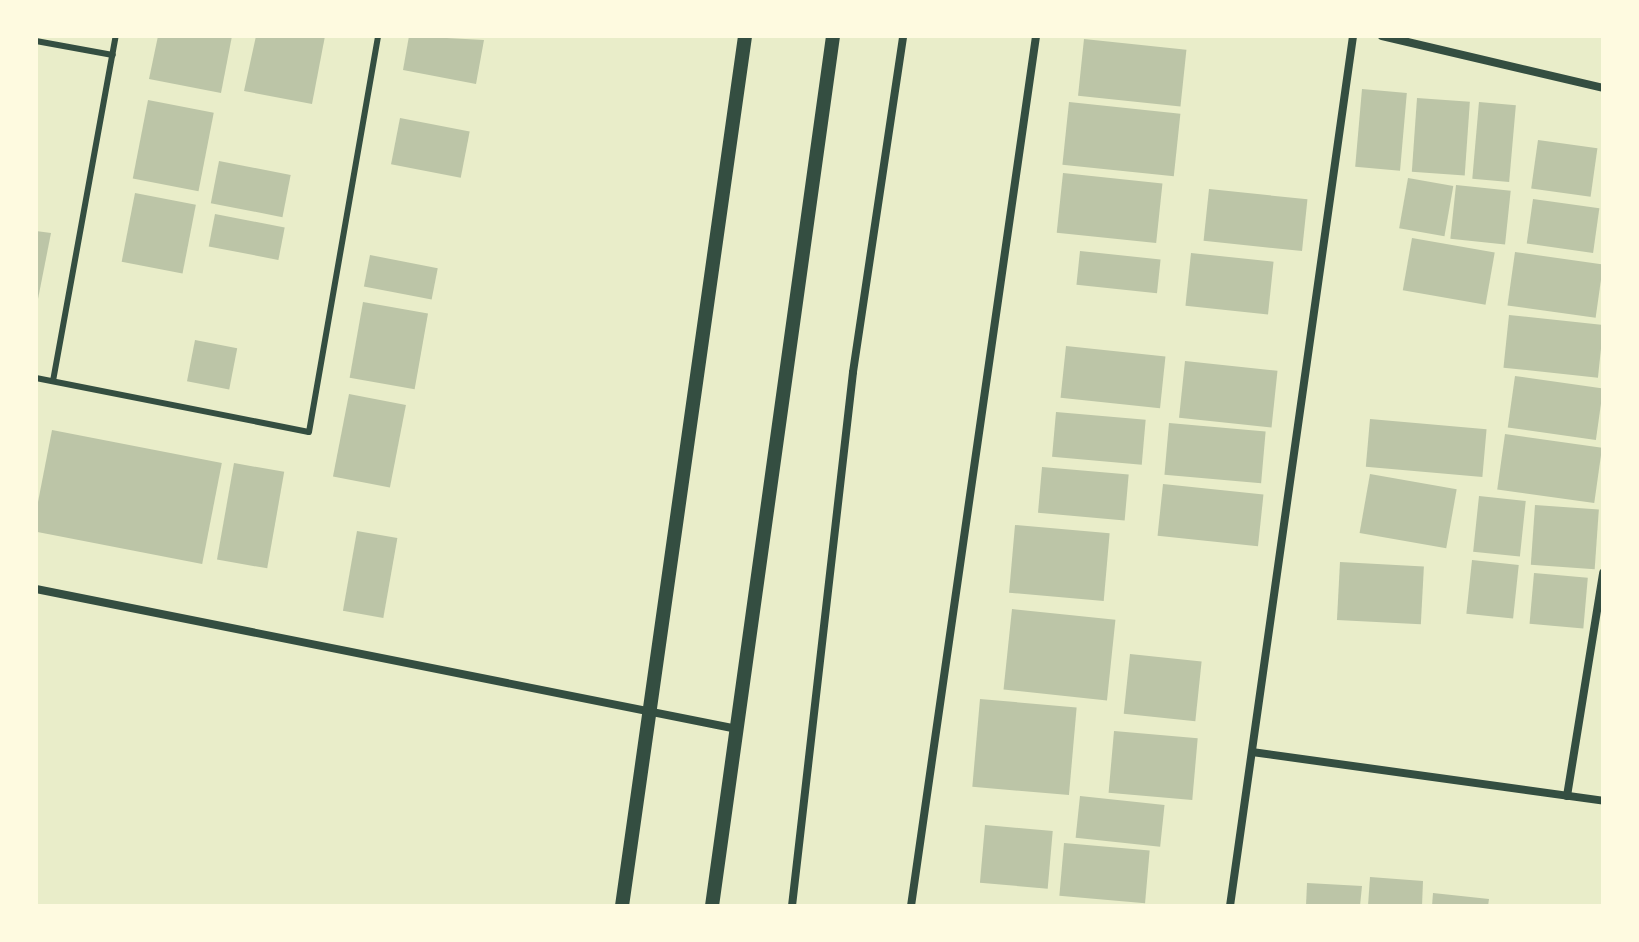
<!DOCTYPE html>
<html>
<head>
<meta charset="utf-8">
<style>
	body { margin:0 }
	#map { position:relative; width:1639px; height:942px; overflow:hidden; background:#e9edc9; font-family:"Fira Sans Condensed",sans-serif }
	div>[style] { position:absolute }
	.building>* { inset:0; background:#bcc5a7; transform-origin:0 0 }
	.service>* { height:6px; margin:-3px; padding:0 3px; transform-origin:3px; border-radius:3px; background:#344e41 }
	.minor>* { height:8px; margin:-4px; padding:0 4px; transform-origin:4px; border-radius:4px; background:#344e41 }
	.tertiary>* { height:14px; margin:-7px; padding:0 7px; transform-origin:7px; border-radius:7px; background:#344e41 }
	span { translate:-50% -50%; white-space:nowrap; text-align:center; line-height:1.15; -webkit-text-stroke:7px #fefae0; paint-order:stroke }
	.frame { position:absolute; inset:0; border:38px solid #fefae0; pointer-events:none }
</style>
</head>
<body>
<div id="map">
	<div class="building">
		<i style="clip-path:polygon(158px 36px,232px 36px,221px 93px,149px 79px)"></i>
		<i style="clip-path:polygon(256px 36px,325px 36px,312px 104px,244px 91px)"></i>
		<i style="clip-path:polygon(409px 36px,484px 40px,476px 84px,403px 70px)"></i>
		<i style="left:1084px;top:39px;width:103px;height:57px;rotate:6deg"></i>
		<i style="left:1362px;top:89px;width:45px;height:78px;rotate:5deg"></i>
		<i style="left:1417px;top:98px;width:53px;height:74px;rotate:4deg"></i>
		<i style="left:148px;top:100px;width:67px;height:80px;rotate:11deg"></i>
		<i style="left:1069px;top:102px;width:112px;height:63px;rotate:6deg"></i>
		<i style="left:1479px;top:102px;width:37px;height:77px;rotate:5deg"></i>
		<i style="left:400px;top:118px;width:71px;height:47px;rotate:11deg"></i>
		<i style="left:1538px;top:140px;width:60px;height:49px;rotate:8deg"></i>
		<i style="left:219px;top:161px;width:73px;height:43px;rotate:11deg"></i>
		<i style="left:1063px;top:173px;width:100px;height:60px;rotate:6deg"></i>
		<i style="left:1408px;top:178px;width:46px;height:51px;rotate:10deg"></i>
		<i style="left:1456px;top:185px;width:55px;height:54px;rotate:6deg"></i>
		<i style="left:1209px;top:189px;width:99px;height:52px;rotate:6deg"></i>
		<i style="left:135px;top:193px;width:62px;height:70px;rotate:11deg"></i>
		<i style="left:1533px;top:199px;width:67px;height:45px;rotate:8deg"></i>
		<i style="left:215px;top:214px;width:71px;height:33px;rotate:11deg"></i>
		<i style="clip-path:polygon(36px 231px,51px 233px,37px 304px,36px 304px)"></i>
		<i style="left:1412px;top:238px;width:84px;height:53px;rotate:10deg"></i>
		<i style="left:1080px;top:251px;width:81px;height:34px;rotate:6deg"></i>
		<i style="left:1515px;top:252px;width:89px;height:54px;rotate:8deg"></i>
		<i style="left:1191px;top:253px;width:83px;height:53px;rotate:6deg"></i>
		<i style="left:370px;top:255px;width:69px;height:32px;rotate:11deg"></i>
		<i style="left:363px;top:302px;width:66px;height:77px;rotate:10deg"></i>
		<i style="left:1509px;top:315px;width:95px;height:53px;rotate:6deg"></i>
		<i style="left:195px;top:340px;width:43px;height:42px;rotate:11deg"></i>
		<i style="left:1066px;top:346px;width:100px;height:52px;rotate:6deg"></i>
		<i style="left:1185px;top:361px;width:93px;height:57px;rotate:6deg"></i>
		<i style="left:1515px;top:376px;width:89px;height:52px;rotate:8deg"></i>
		<i style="left:349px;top:394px;width:58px;height:84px;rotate:11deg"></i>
		<i style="left:1056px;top:412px;width:90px;height:45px;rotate:5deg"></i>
		<i style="left:1370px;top:419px;width:117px;height:48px;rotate:5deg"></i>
		<i style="left:1169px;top:423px;width:97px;height:52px;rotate:5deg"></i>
		<i style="left:52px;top:430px;width:173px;height:103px;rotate:11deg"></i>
		<i style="left:1505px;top:434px;width:98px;height:56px;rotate:8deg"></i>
		<i style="left:234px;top:463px;width:51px;height:98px;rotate:10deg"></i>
		<i style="left:1042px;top:467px;width:87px;height:46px;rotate:5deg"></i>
		<i style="left:1370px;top:474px;width:88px;height:60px;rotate:10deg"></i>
		<i style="left:1163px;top:484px;width:101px;height:52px;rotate:6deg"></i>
		<i style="left:1479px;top:496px;width:47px;height:56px;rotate:6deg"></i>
		<i style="left:1535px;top:505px;width:64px;height:60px;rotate:4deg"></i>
		<i style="left:1015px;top:525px;width:95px;height:68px;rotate:5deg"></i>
		<i style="left:357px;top:531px;width:41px;height:81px;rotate:10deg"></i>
		<i style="left:1472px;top:560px;width:47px;height:54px;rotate:6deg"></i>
		<i style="left:1340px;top:562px;width:84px;height:58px;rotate:3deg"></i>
		<i style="left:1534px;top:573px;width:54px;height:51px;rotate:5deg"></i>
		<i style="left:1012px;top:609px;width:104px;height:81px;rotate:6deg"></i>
		<i style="left:1130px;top:654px;width:72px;height:60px;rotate:6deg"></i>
		<i style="left:980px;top:699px;width:97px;height:88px;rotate:5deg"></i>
		<i style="left:1114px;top:731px;width:84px;height:62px;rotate:5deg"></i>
		<i style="left:1080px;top:796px;width:85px;height:42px;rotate:6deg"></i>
		<i style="left:985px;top:825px;width:68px;height:58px;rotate:5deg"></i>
		<i style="left:1064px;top:843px;width:86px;height:53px;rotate:5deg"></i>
		<i style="clip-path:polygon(1370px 877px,1423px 881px,1422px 906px,1368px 906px)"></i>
		<i style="clip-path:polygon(1307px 883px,1362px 886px,1360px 906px,1306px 906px)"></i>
		<i style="clip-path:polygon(1433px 893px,1489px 899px,1488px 906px,1432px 906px)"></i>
	</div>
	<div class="service">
		<i style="left:36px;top:41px;width:78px;rotate:10.3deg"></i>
		<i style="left:36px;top:378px;width:278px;rotate:11.2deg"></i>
		<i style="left:309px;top:432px;width:402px;rotate:-80.1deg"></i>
		<i style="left:53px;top:381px;width:351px;rotate:-79.7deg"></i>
	</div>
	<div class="minor">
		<i style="left:1382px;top:36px;width:227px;rotate:13.2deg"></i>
		<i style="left:36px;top:589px;width:715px;rotate:11.29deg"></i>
		<i style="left:1252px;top:752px;width:354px;rotate:7.9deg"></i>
		<i style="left:1567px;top:796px;width:226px;rotate:-80.8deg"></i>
		<i style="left:792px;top:906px;width:537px;rotate:-83.48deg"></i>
		<i style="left:853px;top:372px;width:340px;rotate:-81.5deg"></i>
		<i style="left:911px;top:906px;width:879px;rotate:-81.82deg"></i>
		<i style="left:1230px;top:906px;width:879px;rotate:-81.95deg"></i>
	</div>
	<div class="tertiary">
		<i style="left:622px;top:906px;width:879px;rotate:-81.95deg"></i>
		<i style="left:712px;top:906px;width:878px;rotate:-82.08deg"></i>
	</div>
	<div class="frame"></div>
</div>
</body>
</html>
